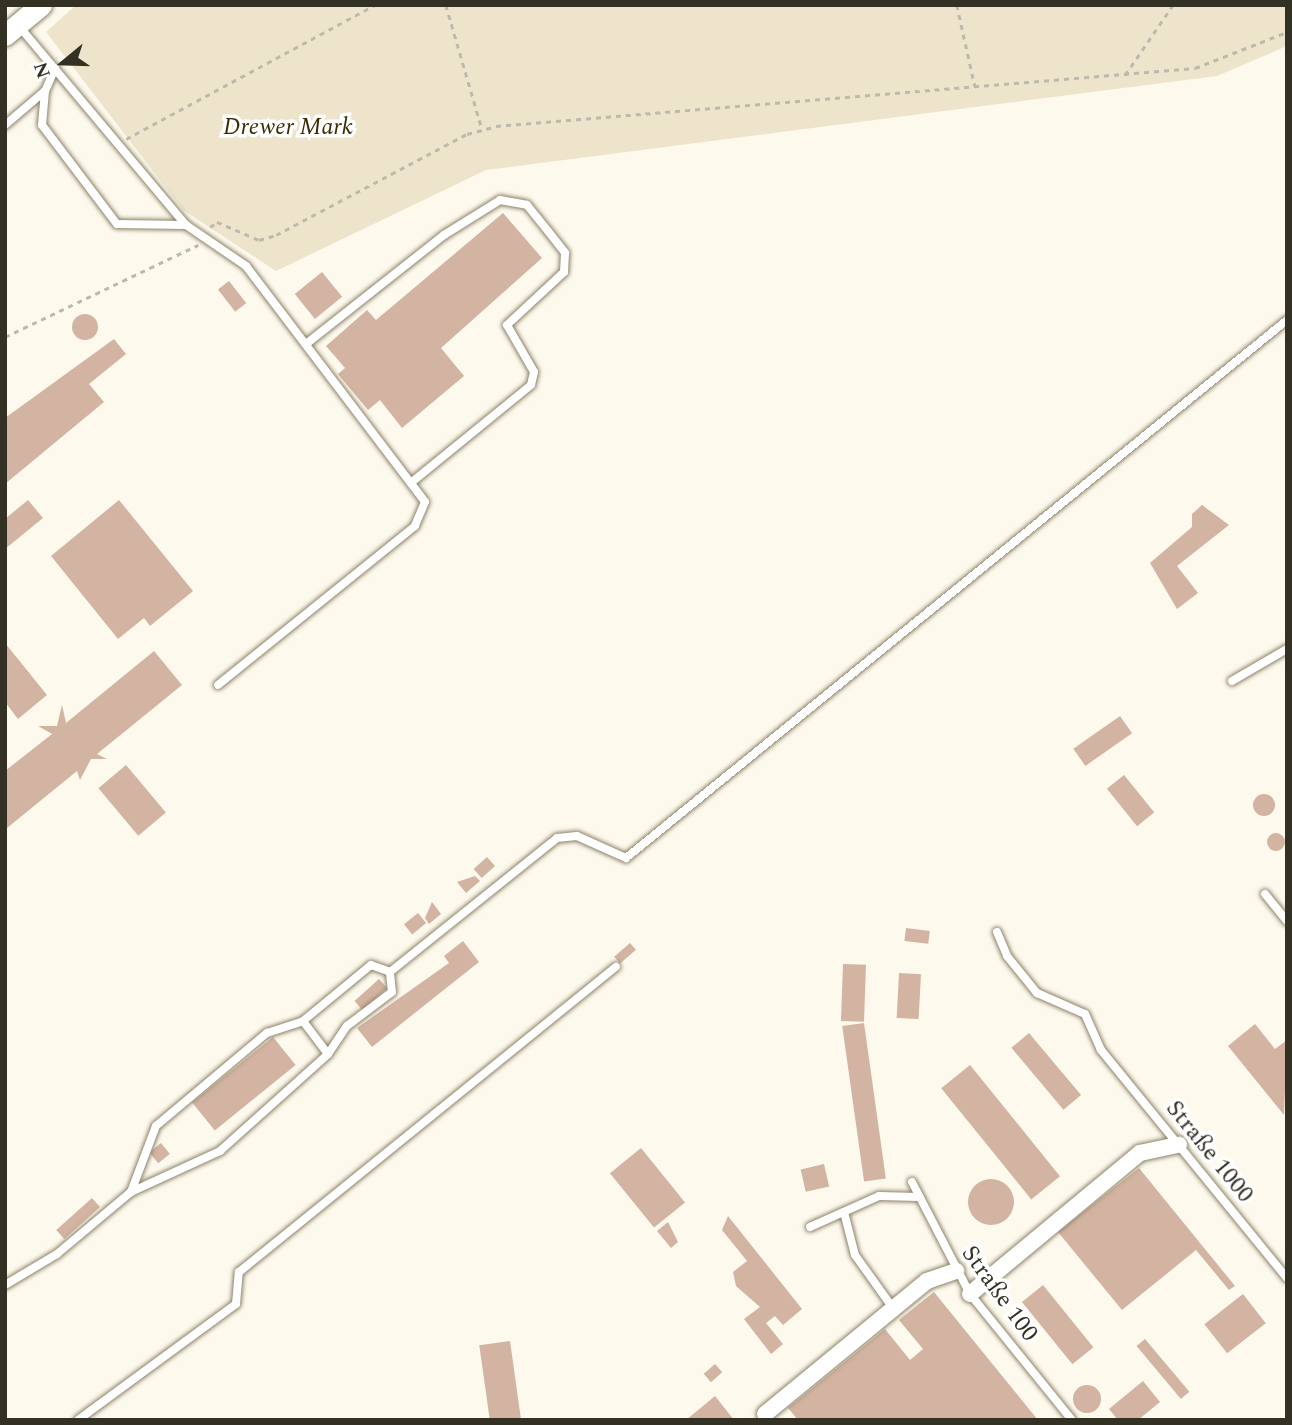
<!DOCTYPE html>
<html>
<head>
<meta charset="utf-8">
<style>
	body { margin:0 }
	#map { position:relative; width:1292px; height:1425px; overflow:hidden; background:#fdf9ed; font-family:Spectral,serif }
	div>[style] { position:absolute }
	.green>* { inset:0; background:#ede4cb }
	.building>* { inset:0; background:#d3b3a1; transform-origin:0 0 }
	.round { border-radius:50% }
	.path>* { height:2.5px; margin-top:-1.25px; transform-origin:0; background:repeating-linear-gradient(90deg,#bdb9ad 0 5px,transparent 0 10px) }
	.roads { filter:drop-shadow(0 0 2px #8c8368) drop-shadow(0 0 2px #8c8368) }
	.lane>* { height:8px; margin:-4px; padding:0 4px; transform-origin:4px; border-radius:4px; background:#fff }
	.street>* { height:16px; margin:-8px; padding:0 8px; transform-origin:8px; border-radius:8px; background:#fff }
	.secondary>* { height:21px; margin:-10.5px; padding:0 10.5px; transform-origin:10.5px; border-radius:10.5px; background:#fff }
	span { translate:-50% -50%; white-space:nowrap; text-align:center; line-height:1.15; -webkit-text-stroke:7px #fff; paint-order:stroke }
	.park-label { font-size:24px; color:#392c01; font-style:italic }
	.street-label { font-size:24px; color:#333024 }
	.frame { position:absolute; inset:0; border:7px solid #333024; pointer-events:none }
	.north { position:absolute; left:28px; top:28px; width:70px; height:70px; -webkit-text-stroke:5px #fff; paint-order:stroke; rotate:251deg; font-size:19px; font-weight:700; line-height:28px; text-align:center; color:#333024 }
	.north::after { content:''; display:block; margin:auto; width:24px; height:32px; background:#333024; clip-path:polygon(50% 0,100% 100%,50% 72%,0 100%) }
</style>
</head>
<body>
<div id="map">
	<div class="green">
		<i style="clip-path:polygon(76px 5px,1287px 5px,1287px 46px,1217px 76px,486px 170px,276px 271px,183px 210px,46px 32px)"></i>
	</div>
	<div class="building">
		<i style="clip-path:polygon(503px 213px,542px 258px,441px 348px,464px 376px,402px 428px,380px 400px,368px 410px,338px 374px,345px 368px,326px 346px,367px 310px,376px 320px)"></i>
		<i style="left:322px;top:272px;width:32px;height:35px;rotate:51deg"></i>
		<i style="left:229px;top:281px;width:28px;height:14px;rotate:52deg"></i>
		<i class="round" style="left:72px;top:314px;width:26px;height:26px"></i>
		<i style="clip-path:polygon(114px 339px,126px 354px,89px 384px,104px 402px,5px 484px,5px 418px)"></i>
		<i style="clip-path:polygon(28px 500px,43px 518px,5px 549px,5px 519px)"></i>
		<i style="clip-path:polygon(119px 500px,193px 591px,150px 626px,144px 618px,118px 639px,51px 556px)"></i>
		<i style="clip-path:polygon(1202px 505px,1229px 525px,1177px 566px,1198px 593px,1177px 609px,1150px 563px,1192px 527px,1192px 514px)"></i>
		<i style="clip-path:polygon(5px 643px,47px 695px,18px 719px,5px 702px)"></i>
		<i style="clip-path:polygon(154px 651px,182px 685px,97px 754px,107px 759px,91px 759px,80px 780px,77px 771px,7px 828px,5px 771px,52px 734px,38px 726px,57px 726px,62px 705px,66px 723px)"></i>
		<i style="left:1120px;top:716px;width:21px;height:57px;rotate:55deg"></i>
		<i style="left:126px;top:765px;width:62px;height:36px;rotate:50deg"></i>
		<i style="left:1124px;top:775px;width:48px;height:22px;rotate:51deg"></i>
		<i class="round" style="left:1253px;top:794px;width:22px;height:22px"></i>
		<i class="round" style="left:1267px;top:833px;width:18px;height:18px"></i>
		<i style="left:487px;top:857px;width:12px;height:18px;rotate:48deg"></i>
		<i style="clip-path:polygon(475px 876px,480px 881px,466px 893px,457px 882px)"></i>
		<i style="clip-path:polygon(432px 902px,441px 914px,429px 924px,425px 918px)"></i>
		<i style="left:418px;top:913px;width:13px;height:18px;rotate:51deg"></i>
		<i style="left:906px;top:928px;width:24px;height:13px;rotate:7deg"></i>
		<i style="clip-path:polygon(463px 941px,479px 962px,372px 1047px,357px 1028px,449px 963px,444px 956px)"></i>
		<i style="left:630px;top:943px;width:9px;height:21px;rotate:49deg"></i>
		<i style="left:843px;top:964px;width:23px;height:57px;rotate:2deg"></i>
		<i style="left:899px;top:973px;width:22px;height:45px;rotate:3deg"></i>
		<i style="left:379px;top:979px;width:12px;height:33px;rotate:48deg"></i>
		<i style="left:864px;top:1023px;width:157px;height:22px;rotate:82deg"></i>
		<i style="clip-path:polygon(1255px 1024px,1275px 1049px,1287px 1040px,1284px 1115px,1228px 1046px)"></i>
		<i style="left:1029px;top:1033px;width:81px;height:23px;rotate:50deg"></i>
		<i style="left:273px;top:1037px;width:36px;height:104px;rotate:51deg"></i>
		<i style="left:970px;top:1065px;width:143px;height:37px;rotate:51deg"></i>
		<i style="left:161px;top:1143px;width:14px;height:15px;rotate:51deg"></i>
		<i style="left:641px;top:1148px;width:70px;height:40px;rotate:51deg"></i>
		<i style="left:824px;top:1164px;width:23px;height:24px;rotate:77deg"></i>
		<i style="clip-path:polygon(1139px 1168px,1235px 1286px,1229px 1290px,1196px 1250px,1122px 1310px,1058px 1232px)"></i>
		<i class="round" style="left:968px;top:1179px;width:46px;height:46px"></i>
		<i style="left:92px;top:1198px;width:12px;height:48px;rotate:48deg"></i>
		<i style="clip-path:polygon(728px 1216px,802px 1309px,783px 1325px,775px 1316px,766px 1323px,783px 1344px,771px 1354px,744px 1319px,760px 1307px,736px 1286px,733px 1272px,747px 1261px,722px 1230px)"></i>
		<i style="clip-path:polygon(668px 1222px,678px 1242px,671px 1248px,657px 1231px)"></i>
		<i style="left:1043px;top:1285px;width:80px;height:27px;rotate:51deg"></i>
		<i style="clip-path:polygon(934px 1292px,1038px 1420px,798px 1420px,788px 1408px,885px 1329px,910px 1360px,923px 1349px,899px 1320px)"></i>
		<i style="left:1243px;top:1294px;width:37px;height:49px;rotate:52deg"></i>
		<i style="left:1145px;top:1339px;width:69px;height:11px;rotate:50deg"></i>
		<i style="left:510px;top:1341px;width:80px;height:31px;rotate:82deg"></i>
		<i style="left:715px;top:1364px;width:11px;height:15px;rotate:49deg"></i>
		<i style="clip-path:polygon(1143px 1381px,1160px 1402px,1138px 1420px,1118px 1420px,1109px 1409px)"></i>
		<i class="round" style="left:1073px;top:1385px;width:28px;height:28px"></i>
		<i style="clip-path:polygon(715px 1396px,734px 1420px,686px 1420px)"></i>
	</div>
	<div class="path">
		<i style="left:446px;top:5px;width:129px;rotate:73.8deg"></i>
		<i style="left:957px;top:5px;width:83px;rotate:77.5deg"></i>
		<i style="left:1125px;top:75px;width:85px;rotate:-55.6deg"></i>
		<i style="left:126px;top:139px;width:283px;rotate:-28.3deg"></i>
		<i style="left:210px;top:227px;width:9px;rotate:-36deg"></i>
		<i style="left:217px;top:222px;width:46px;rotate:23.2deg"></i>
		<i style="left:259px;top:240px;width:18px;rotate:-16deg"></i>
		<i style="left:276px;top:235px;width:216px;rotate:-27.9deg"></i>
		<i style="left:467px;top:134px;width:30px;rotate:-15deg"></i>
		<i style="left:496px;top:126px;width:701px;rotate:-4.74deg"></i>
		<i style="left:1195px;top:68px;width:99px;rotate:-21.4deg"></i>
		<i style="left:5px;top:337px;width:214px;rotate:-25.5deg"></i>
	</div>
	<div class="roads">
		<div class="lane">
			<i style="left:18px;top:25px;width:261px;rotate:50deg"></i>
			<i style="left:186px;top:225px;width:73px;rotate:34.3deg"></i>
			<i style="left:246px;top:266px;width:296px;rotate:52.8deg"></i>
			<i style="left:425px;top:502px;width:26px;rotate:113deg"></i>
			<i style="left:415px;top:526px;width:253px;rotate:141.1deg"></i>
			<i style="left:55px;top:68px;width:25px;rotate:113deg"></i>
			<i style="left:45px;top:91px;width:34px;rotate:95deg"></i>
			<i style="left:42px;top:125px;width:124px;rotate:52.9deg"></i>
			<i style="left:117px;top:224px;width:69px;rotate:0.8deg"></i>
			<i style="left:5px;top:125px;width:52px;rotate:-40.4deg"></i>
			<i style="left:306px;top:344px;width:176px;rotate:-38.3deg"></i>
			<i style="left:444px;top:235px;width:66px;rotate:-32deg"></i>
			<i style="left:500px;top:200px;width:27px;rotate:10deg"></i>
			<i style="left:527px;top:205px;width:33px;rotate:51deg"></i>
			<i style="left:548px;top:231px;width:28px;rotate:52deg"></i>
			<i style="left:565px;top:253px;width:19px;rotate:93deg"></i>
			<i style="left:564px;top:272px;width:78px;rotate:137.1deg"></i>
			<i style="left:507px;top:325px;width:54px;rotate:60.1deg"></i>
			<i style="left:534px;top:372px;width:13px;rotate:103deg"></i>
			<i style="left:531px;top:385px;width:155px;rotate:140.8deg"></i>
			<i style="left:1232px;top:681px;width:64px;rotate:-30.2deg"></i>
			<i style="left:1265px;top:894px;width:35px;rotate:51deg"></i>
			<i style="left:997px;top:932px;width:26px;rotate:67deg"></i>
			<i style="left:1007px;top:956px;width:48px;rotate:51deg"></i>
			<i style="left:1037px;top:993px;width:52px;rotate:23.6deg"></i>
			<i style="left:1085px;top:1014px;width:39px;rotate:66deg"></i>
			<i style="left:1101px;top:1050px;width:294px;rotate:50.8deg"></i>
			<i style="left:390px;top:972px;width:214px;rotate:-38.7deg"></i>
			<i style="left:557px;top:838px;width:20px;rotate:-6deg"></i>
			<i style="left:577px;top:836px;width:54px;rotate:24.2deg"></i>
			<i style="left:626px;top:858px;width:852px;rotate:-39.14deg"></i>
			<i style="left:303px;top:1021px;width:41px;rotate:52.9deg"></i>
			<i style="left:912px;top:1182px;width:126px;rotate:62.6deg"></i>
			<i style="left:970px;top:1294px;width:162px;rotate:51deg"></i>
			<i style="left:131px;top:1192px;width:71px;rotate:-69.3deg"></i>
			<i style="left:156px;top:1126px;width:145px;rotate:-40deg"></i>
			<i style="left:267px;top:1033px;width:38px;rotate:-18deg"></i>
			<i style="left:303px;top:1021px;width:88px;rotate:-39.5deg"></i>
			<i style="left:371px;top:965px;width:20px;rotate:20deg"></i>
			<i style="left:844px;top:1212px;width:44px;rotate:75.7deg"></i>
			<i style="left:855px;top:1255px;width:65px;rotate:54.4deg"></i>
			<i style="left:810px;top:1227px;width:76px;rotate:-24.2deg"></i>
			<i style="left:879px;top:1196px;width:40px;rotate:1.4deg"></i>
			<i style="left:5px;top:1285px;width:61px;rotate:-30.8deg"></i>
			<i style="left:57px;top:1254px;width:97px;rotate:-40deg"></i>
			<i style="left:131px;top:1192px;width:98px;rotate:-24.7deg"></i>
			<i style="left:220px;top:1151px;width:145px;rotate:-41.9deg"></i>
			<i style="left:328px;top:1054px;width:34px;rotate:-56deg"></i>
			<i style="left:347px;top:1026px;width:56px;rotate:-37.1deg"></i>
			<i style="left:392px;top:992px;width:20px;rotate:-96deg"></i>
			<i style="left:78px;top:1420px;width:196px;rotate:-36.3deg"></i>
			<i style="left:236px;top:1304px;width:32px;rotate:-85deg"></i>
			<i style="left:239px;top:1272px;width:485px;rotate:-39deg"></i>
		</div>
		<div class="street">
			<i style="left:970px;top:1294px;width:221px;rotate:-39.7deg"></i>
			<i style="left:1140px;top:1153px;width:40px;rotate:-12deg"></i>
			<i style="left:765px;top:1414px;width:210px;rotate:-39.4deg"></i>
			<i style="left:927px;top:1281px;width:31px;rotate:-19deg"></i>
		</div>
		<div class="secondary">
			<i style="left:5px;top:35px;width:47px;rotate:-39.8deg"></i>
		</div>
	</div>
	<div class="park-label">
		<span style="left:288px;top:128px">Drewer Mark</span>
	</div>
	<div class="street-label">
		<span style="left:1209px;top:1152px;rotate:51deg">Straße 1000</span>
		<span style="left:999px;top:1294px;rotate:54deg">Straße 100</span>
	</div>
	<div class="frame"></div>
	<div class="north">N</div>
</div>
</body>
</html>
